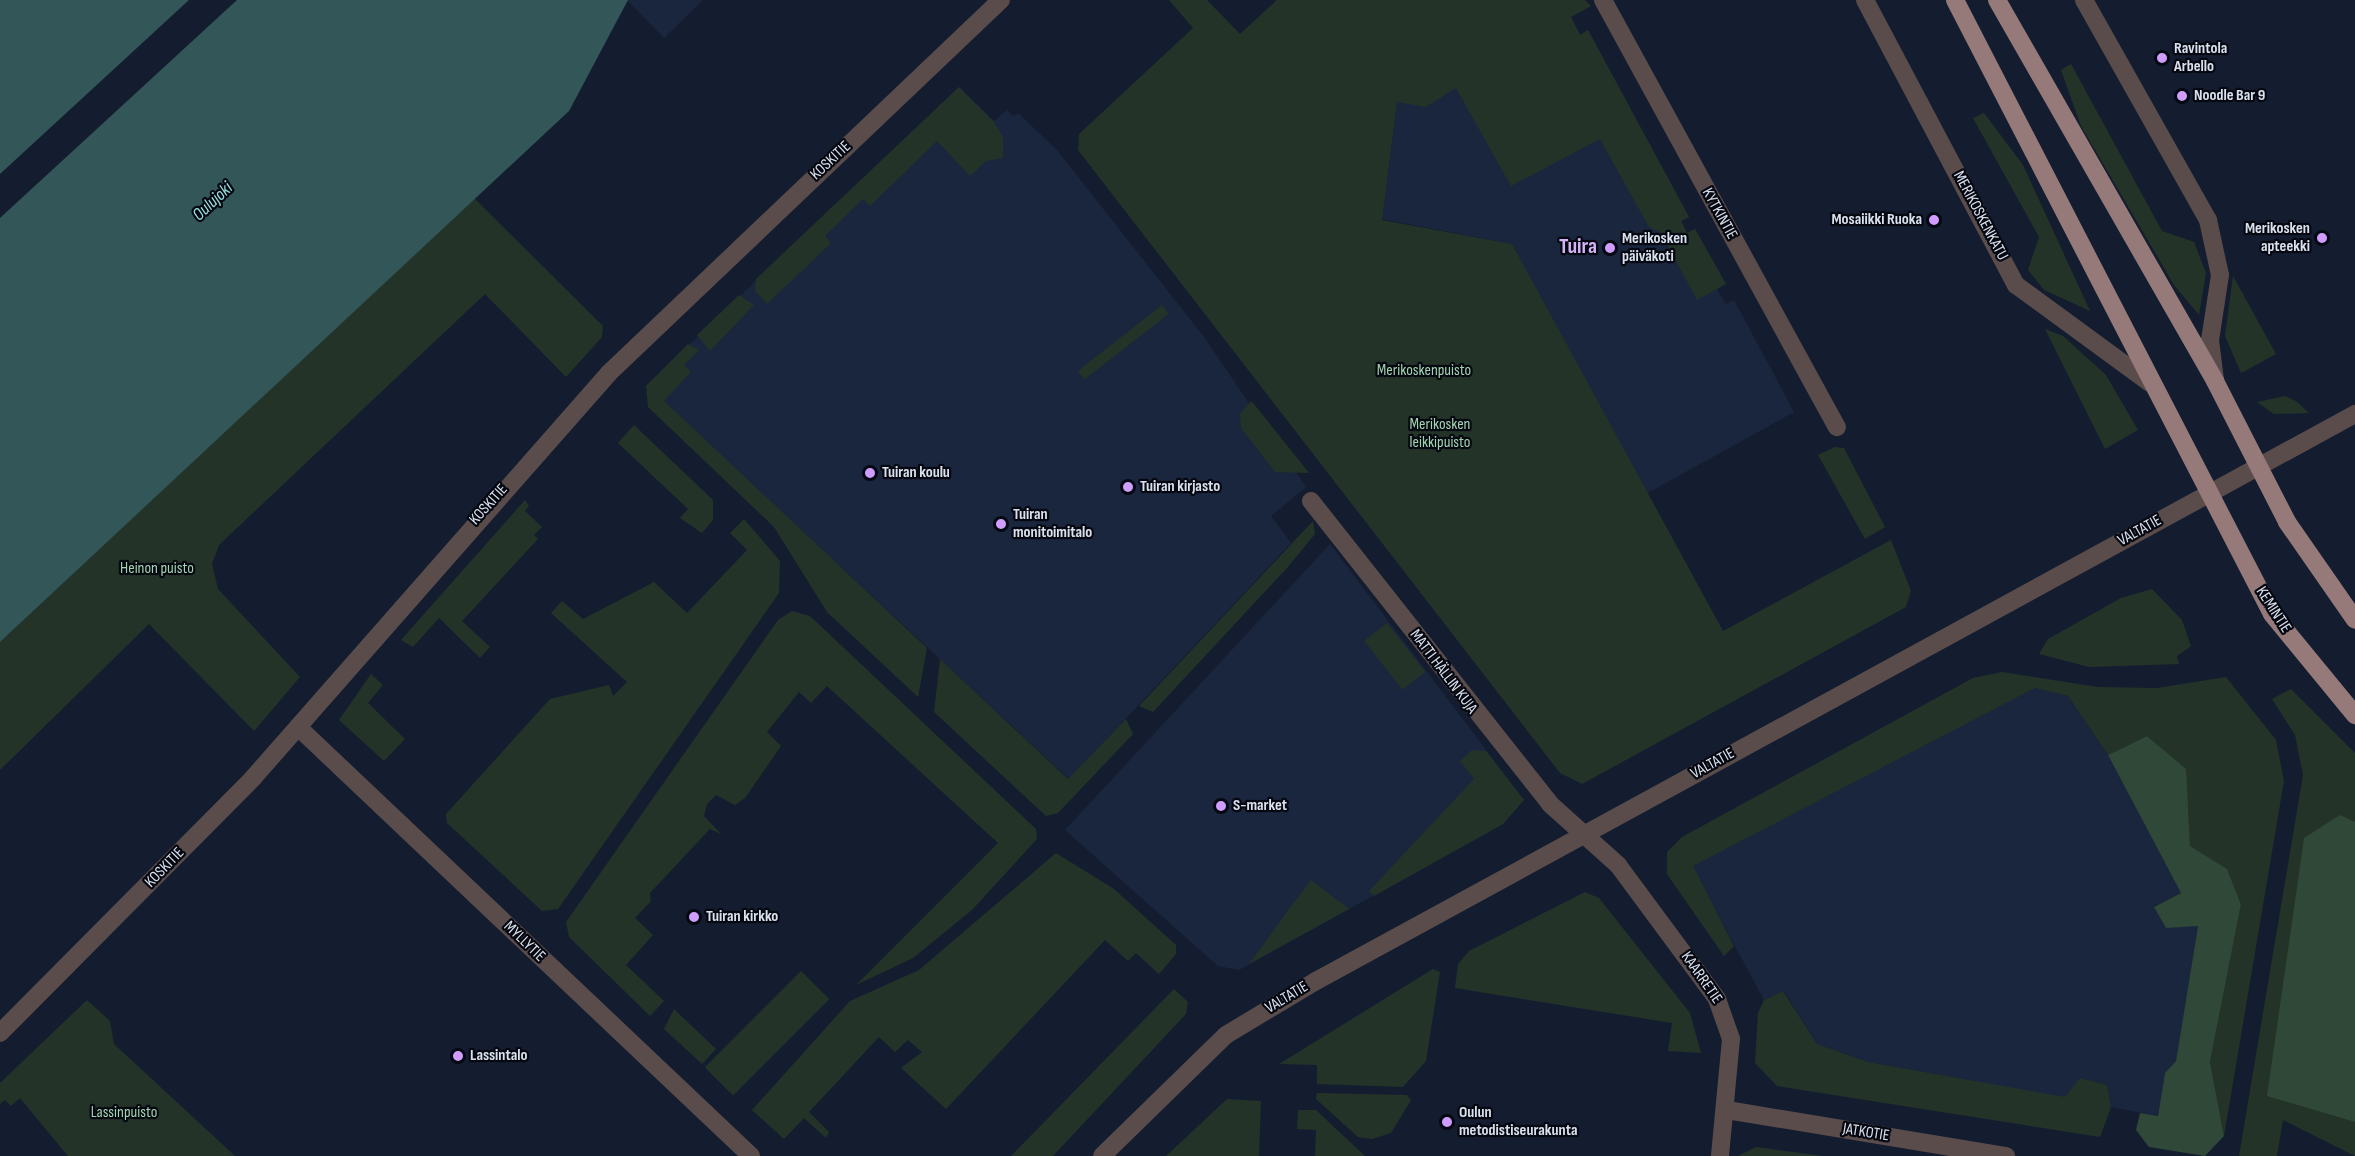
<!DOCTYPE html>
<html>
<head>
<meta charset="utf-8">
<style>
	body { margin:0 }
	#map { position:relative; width:2355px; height:1156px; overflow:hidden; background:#141d30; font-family:"Sofia Sans Condensed",sans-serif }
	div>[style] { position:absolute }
	.built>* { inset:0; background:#1a263e }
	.green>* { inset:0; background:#233328; transform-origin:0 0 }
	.forest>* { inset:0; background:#304837 }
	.water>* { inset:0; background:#335758 }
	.minor>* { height:18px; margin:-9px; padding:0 9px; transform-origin:9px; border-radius:9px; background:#5a4c4b }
	.major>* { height:18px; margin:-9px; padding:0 9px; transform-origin:9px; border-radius:9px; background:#967a79 }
	.dots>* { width:16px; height:16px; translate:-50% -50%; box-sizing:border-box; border:3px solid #050810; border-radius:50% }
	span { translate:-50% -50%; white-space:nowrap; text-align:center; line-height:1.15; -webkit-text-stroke:4.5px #050810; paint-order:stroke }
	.poi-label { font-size:16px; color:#dae1ee; font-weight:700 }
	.left { translate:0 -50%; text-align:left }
	.right { translate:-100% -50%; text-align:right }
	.street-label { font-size:16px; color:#dae1ee }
	.park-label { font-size:16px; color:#a3d4b1 }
	.water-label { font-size:18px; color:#99e1e3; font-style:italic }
	.district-label { font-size:22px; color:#d3b2f6; font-weight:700 }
</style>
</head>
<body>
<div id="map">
	<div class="built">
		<i style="clip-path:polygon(627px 0,703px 0,664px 38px)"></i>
		<i style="clip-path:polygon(1578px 13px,1571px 17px,1580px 35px,1588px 30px,1689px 217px,1681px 221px,1687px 233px,1695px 229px,1726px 284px,1717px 289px,1722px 297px,1726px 304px,1734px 300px,1794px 412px,1646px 494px,1512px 244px,1382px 219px,1397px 102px)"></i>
		<i style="clip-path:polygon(959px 87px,994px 121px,1007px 110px,1013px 116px,1018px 113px,1057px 150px,1204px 337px,1306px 487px,1271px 516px,1291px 543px,1069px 779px,646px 386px)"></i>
		<i style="clip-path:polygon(1330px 544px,1524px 800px,1503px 824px,1239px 970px,1218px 966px,1065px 830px)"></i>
		<i style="clip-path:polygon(2035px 688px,2068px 696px,2108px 755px,2181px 893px,2154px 906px,2166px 928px,2198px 925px,2176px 1061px,2165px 1073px,2158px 1116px,2111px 1107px,2107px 1085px,2080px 1078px,2066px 1098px,1868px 1062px,1817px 1044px,1784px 991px,1764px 1000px,1692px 866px)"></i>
	</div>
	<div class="green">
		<i style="clip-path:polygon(1169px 0,1207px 0,1240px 34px,1277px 0,1585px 0,1591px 6px,1571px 17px,1580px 35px,1588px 30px,1689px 217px,1681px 221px,1687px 233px,1695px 229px,1726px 284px,1697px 300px,1661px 233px,1649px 227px,1600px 139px,1511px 186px,1456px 88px,1426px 107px,1397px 102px,1382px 220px,1512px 244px,1723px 631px,1891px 540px,1911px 591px,1906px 607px,1582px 784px,1560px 773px,1078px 150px,1079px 134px,1193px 28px)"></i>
		<i style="clip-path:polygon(2071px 64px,2162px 231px,2194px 242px,2206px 273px,2199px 315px,2174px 285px,2081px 126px,2061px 70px)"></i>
		<i style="clip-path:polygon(959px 87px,994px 122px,1003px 137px,1003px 158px,986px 161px,970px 176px,937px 141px,870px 206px,863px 199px,825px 236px,831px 243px,767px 304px,755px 291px,756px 279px)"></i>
		<i style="clip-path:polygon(1984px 113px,2023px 165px,2090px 311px,2044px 290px,2028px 270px,2039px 237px,1973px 118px)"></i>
		<i style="clip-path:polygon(474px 198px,603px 326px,602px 337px,566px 377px,485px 294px,219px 545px,212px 564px,218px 589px,300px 677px,254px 731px,149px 624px,0 770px,0 642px)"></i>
		<i style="clip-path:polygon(2233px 276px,2276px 354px,2241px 373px,2225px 336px)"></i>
		<i style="clip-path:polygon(739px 295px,754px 305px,710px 351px,697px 335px)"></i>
		<i style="left:1162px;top:305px;width:11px;height:107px;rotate:52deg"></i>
		<i style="clip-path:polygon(2045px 329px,2063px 336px,2106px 375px,2138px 430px,2105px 449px)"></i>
		<i style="clip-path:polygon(688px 344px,699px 350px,684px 365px,691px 372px,664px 401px,927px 648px,918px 697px,827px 612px,774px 527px,648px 407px,646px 386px)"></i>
		<i style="clip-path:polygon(2285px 396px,2296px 401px,2309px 413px,2274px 414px,2257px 402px)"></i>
		<i style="clip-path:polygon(1251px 401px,1254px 404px,1309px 473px,1275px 472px,1241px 428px,1240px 414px)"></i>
		<i style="clip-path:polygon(634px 425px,713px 500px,713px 520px,702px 533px,680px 518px,688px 509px,618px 443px)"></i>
		<i style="clip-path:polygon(1835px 447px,1844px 448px,1885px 527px,1865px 539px,1818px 455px)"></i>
		<i style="clip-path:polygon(525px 500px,529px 506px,525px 511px,542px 527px,534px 535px,538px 539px,462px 621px,490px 647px,480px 658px,439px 618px,413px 647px,401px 640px)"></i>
		<i style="clip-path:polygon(744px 519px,780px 561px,779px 593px,558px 909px,542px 911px,447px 823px,446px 814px,550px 699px,609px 685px,613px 696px,627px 682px,551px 613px,562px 601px,583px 619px,654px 582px,687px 613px,747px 550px,730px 533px)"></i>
		<i style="clip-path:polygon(1313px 521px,1315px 534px,1287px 568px,1153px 712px,1139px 706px)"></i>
		<i style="clip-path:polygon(2152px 589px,2182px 620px,2191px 646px,2177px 656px,2179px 664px,2089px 667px,2039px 654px,2048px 639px,2121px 598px)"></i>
		<i style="clip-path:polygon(792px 611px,810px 616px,1036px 829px,1037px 839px,972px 910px,913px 958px,856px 985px,998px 843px,827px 686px,811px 703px,799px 692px,767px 732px,781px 746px,745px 798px,735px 805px,716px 795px,707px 804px,704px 816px,721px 834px,710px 829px,650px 893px,651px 901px,635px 918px,653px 935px,626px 965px,664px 1001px,650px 1016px,569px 937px,566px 922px,778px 620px)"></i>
		<i style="left:1387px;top:623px;width:62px;height:29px;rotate:52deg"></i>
		<i style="clip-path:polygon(940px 659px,1068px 779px,1126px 719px,1133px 734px,1058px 813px,1046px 816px,934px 712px)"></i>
		<i style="clip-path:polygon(2002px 672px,2098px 687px,2157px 688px,2226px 677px,2276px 740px,2284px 781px,2224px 1136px,2210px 1062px,2241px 903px,2227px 870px,2190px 846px,2185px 769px,2147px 736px,2108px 755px,2068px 696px,2035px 688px,1693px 866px,1734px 946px,1724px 956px,1667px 874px,1667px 852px,1682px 837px,1973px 678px)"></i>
		<i style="clip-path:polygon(371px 674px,383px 685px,368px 703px,405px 739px,384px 761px,339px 720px)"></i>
		<i style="clip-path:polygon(2291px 689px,2355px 753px,2355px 1156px,2283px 1120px,2277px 1156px,2239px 1156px,2303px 775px,2295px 735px,2272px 699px)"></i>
		<i style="clip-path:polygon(1472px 750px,1486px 751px,1524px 800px,1503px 824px,1374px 896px,1369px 891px,1474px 779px,1460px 761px)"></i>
		<i style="clip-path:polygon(1056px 853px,1114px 889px,1176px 945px,1176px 954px,1159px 974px,1136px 953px,1128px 961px,1105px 940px,946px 1109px,901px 1068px,922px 1052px,908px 1040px,895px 1052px,879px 1037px,809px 1112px,829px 1132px,826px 1138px,804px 1118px,784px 1139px,752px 1110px,850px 1001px,919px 970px)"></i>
		<i style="clip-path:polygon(1311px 880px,1349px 909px,1249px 964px,1292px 905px)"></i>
		<i style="clip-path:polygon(1585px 892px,1599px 898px,1690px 1013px,1701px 1053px,1668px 1051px,1672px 1023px,1455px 988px,1458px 964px,1469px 951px)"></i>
		<i style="clip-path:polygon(1433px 969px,1440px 972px,1426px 1061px,1403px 1087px,1317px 1084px,1317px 1065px,1279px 1064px)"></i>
		<i style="left:801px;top:971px;width:40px;height:136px;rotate:45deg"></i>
		<i style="clip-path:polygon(1174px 989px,1188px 1002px,1186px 1014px,1053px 1156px,1011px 1156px)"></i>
		<i style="clip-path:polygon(1783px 991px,1817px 1044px,1868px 1062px,2065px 1097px,2080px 1078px,2107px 1085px,2111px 1107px,2100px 1137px,1777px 1086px,1755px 1063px,1758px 1013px,1764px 1000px)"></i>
		<i style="clip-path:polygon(87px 1000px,110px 1021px,114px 1044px,235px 1156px,68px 1156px,20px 1098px,11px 1106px,5px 1100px,0 1104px,0 1083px)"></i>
		<i style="clip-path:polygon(674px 1009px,716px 1049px,702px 1064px,664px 1029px)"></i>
		<i style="clip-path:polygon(1317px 1093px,1407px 1095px,1411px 1100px,1391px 1133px,1372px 1139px,1358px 1137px,1316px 1099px)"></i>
		<i style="clip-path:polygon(1227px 1099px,1261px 1101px,1259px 1156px,1166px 1156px)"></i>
		<i style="clip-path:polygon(1298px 1110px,1316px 1110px,1365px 1156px,1315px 1156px,1316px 1130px,1297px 1129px)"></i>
		<i style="clip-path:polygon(1756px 1147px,1823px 1156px,1825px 1156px,1738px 1156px)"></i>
	</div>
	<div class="forest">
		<i style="clip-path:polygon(2147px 736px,2186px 769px,2190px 846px,2227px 869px,2241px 904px,2210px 1062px,2224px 1136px,2205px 1156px,2149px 1147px,2136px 1130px,2140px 1113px,2158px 1116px,2165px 1073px,2176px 1061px,2198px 926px,2166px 928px,2154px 907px,2181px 893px,2108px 755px)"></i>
		<i style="clip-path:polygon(2340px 815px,2355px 822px,2355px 1122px,2267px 1096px,2304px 838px)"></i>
	</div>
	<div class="water">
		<i style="clip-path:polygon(0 0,189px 0,0 174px)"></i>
		<i style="clip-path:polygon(237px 0,628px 0,569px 111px,0 642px,0 218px)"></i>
	</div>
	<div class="minor">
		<i style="left:1603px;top:0;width:487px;rotate:61.3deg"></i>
		<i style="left:1865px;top:0;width:323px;rotate:62.1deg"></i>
		<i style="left:2016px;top:285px;width:166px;rotate:36.2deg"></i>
		<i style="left:2084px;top:0;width:253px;rotate:60.6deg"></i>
		<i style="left:2208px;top:220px;width:56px;rotate:77.7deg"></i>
		<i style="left:2220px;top:275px;width:66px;rotate:98.7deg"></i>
		<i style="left:2210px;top:340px;width:40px;rotate:82.9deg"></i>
		<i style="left:1311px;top:501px;width:386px;rotate:51.7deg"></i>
		<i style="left:1550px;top:804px;width:91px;rotate:41.9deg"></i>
		<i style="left:1618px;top:865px;width:167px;rotate:53.5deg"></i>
		<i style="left:1717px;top:999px;width:42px;rotate:70.7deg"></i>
		<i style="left:1731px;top:1039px;width:118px;rotate:95.4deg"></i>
		<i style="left:298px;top:727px;width:624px;rotate:43.44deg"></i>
		<i style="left:0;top:1033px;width:359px;rotate:-45.2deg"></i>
		<i style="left:253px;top:778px;width:539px;rotate:-48.68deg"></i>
		<i style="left:609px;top:373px;width:541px;rotate:-43.58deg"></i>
		<i style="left:1727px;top:1110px;width:283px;rotate:9.4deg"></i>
		<i style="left:1102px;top:1156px;width:173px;rotate:-44.3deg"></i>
		<i style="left:1226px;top:1035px;width:105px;rotate:-31deg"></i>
		<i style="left:1316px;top:981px;width:1184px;rotate:-28.62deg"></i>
	</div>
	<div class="major">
		<i style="left:1955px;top:0;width:691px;rotate:62.69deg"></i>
		<i style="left:2272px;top:614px;width:131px;rotate:50.6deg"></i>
		<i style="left:1997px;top:0;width:439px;rotate:60.2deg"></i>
		<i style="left:2215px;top:381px;width:158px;rotate:62.9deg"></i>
		<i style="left:2287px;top:522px;width:119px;rotate:55.2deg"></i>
	</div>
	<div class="dots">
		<i style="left:2162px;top:58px;background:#cf9dff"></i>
		<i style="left:2182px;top:96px;background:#cf9dff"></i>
		<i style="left:1934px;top:220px;background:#cf9dff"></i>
		<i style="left:2322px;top:238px;background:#cf9dff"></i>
		<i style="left:1610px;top:248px;background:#cf9dff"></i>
		<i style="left:870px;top:473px;background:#cf9dff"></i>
		<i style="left:1128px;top:487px;background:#cf9dff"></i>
		<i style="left:1001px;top:524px;background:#cf9dff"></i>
		<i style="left:1221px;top:806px;background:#cf9dff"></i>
		<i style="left:694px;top:917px;background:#cf9dff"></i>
		<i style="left:458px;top:1056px;background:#cf9dff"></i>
		<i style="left:1447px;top:1122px;background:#cf9dff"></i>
	</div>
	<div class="poi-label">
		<span class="left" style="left:2174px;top:58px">Ravintola<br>Arbello</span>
		<span class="left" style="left:2194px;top:96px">Noodle Bar 9</span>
		<span class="right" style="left:1922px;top:220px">Mosaiikki Ruoka</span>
		<span class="right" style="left:2310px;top:238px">Merikosken<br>apteekki</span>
		<span class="left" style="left:1622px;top:248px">Merikosken<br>päiväkoti</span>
		<span class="left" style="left:882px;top:473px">Tuiran koulu</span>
		<span class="left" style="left:1140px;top:487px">Tuiran kirjasto</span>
		<span class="left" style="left:1013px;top:524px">Tuiran<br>monitoimitalo</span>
		<span class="left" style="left:1233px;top:806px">S-market</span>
		<span class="left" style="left:706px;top:917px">Tuiran kirkko</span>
		<span class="left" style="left:470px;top:1056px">Lassintalo</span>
		<span class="left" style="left:1459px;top:1122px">Oulun<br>metodistiseurakunta</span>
	</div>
	<div class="street-label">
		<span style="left:831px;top:161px;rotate:-43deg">KOSKITIE</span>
		<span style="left:1719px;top:214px;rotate:61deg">KYTKINTIE</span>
		<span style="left:1980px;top:216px;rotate:62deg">MERIKOSKENKATU</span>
		<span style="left:489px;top:505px;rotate:-48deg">KOSKITIE</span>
		<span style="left:2140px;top:531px;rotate:-29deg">VALTATIE</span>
		<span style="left:2273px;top:610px;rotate:57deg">KEMINTIE</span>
		<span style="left:1443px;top:672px;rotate:53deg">MATTI HÄLLIN KUJA</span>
		<span style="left:1713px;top:764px;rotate:-29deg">VALTATIE</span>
		<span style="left:165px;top:868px;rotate:-46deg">KOSKITIE</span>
		<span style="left:524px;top:942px;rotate:44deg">MYLLYTIE</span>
		<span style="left:1701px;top:978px;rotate:55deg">KAARRETIE</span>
		<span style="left:1287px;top:998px;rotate:-31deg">VALTATIE</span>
		<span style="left:1866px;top:1133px;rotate:9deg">JATKOTIE</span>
	</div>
	<div class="park-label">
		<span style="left:1424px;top:371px">Merikoskenpuisto</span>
		<span style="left:1440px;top:434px">Merikosken<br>leikkipuisto</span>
		<span style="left:157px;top:569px">Heinon puisto</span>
		<span style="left:124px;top:1113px">Lassinpuisto</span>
	</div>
	<div class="water-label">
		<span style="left:213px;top:202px;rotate:-43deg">Oulujoki</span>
	</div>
	<div class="district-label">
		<span style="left:1578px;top:247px">Tuira</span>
	</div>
</div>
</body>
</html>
